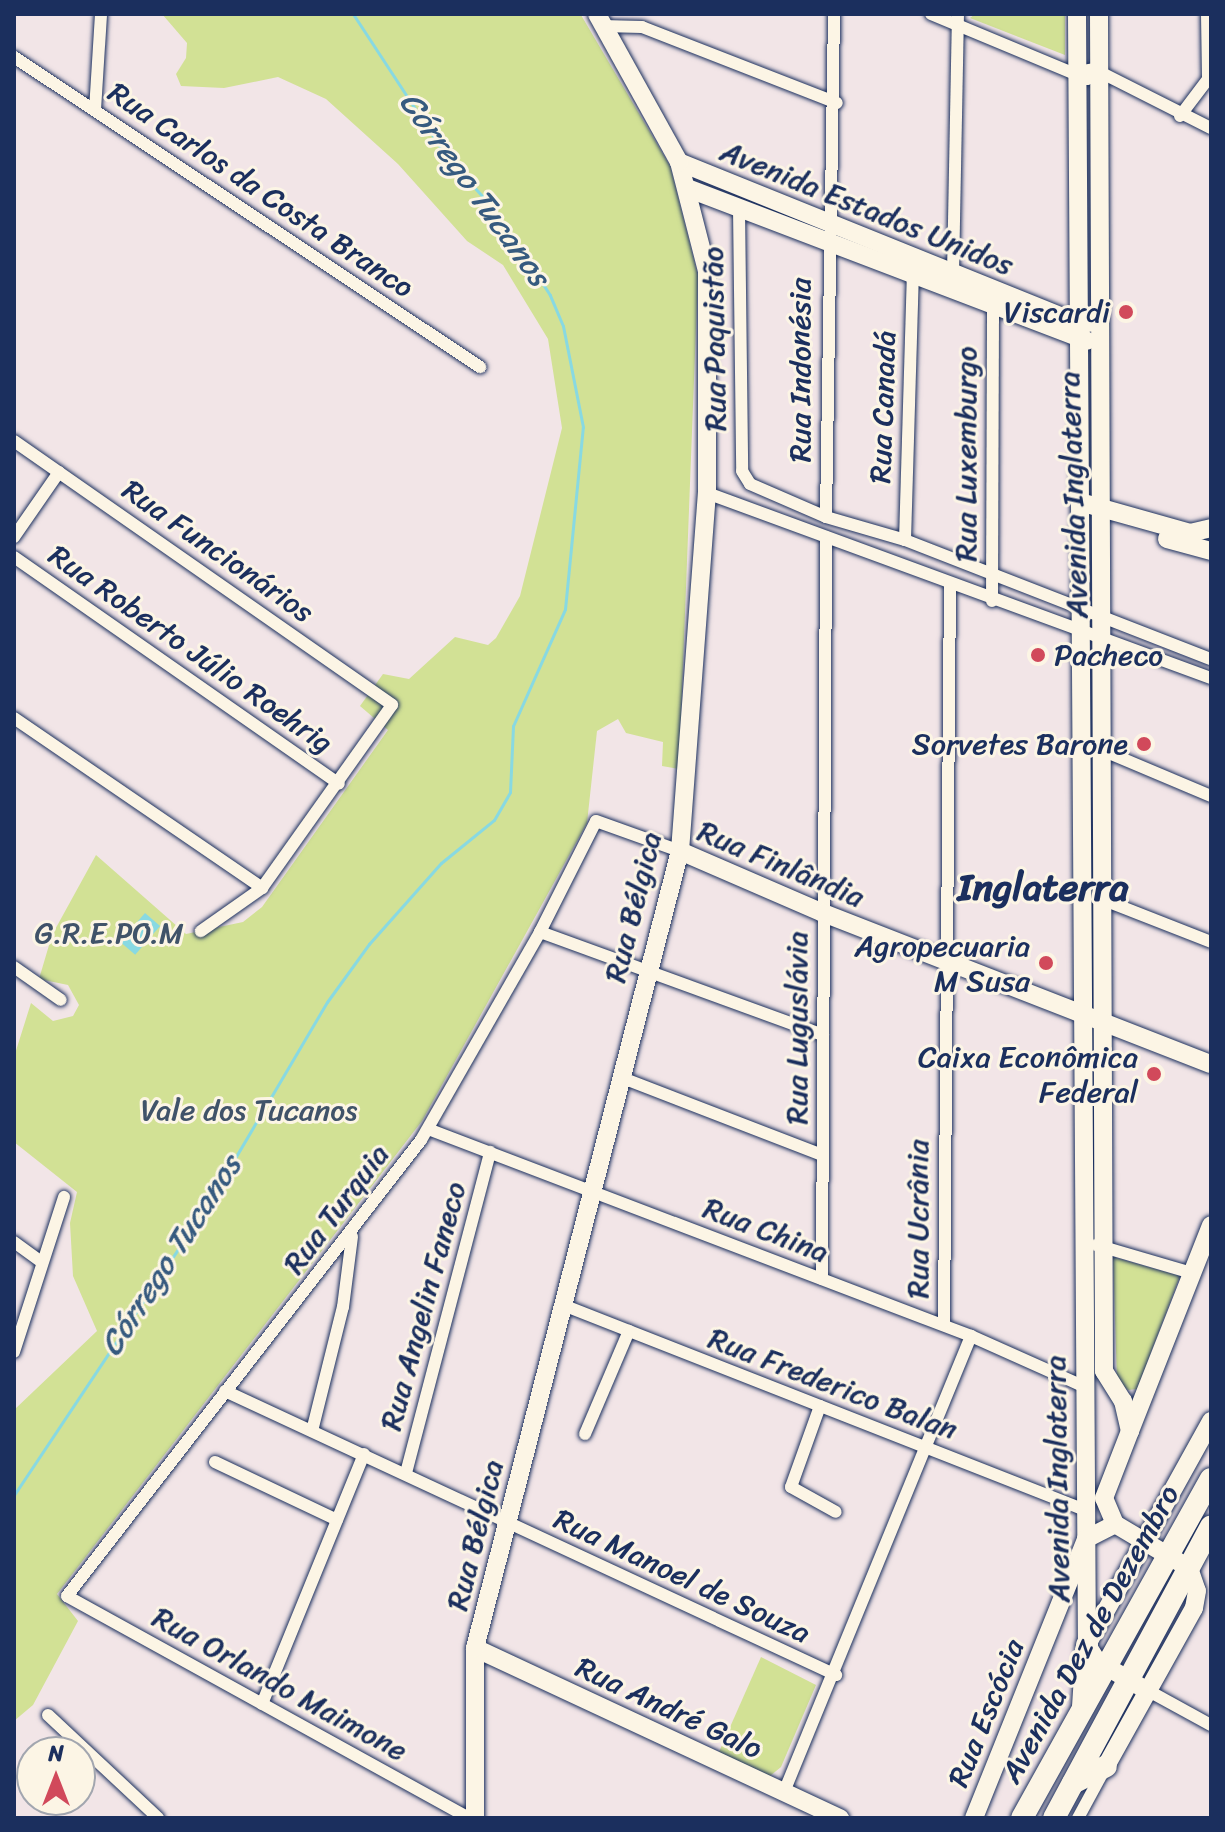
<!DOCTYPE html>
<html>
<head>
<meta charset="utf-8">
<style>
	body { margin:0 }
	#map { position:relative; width:1225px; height:1832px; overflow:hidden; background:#f2e5e7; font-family:Sriracha,sans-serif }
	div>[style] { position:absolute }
	.green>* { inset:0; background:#d2e195 }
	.water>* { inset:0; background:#88d9e2; transform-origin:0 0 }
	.stream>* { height:3px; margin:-1.5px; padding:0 1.5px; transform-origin:1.5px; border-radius:1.5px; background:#88d9e2 }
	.roads { filter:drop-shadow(0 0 2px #1b2f5e) drop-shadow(0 0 2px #1b2f5e) }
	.street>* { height:12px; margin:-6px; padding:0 6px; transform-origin:6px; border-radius:6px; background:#fcf5e5 }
	.secondary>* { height:18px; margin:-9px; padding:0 9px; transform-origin:9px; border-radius:9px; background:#fcf5e5 }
	.highway>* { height:22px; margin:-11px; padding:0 11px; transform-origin:11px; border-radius:11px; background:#fcf5e5 }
	.dots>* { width:22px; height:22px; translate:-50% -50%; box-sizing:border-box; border:4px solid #fcf5e5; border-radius:50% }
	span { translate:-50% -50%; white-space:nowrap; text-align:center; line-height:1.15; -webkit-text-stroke:6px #fcf5e5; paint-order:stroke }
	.street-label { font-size:30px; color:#1b2f5e }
	.poi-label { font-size:30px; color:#1b2f5e }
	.right { translate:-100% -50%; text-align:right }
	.left { translate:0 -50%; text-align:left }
	.park-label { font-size:30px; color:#405369 }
	.water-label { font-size:32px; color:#365a7f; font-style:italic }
	.district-label { font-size:38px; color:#1b2f5e; font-weight:700 }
	.frame { position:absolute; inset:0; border:16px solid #1b2f5e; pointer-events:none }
	.north { position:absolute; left:16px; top:1736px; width:80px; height:80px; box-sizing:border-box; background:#fcf5e5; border:2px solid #a2a6af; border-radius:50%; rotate:0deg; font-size:22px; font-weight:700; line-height:32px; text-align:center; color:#1b2f5e }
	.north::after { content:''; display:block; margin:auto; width:28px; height:36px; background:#d1495b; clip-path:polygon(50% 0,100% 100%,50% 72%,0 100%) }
</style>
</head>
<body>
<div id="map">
	<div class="green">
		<i style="clip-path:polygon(162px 14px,581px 15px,670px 166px,698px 276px,679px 769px,662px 766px,663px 742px,626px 733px,618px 719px,597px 731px,587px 823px,422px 1121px,57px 1594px,78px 1621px,33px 1705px,14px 1721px,14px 1410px,97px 1331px,73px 1276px,70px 1223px,77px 1192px,14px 1142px,14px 1057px,31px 1003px,53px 1021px,73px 1016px,79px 1005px,68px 985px,39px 979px,52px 935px,96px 855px,186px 934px,243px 922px,262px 907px,388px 730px,360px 706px,383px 674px,409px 679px,455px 637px,488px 645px,496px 638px,520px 596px,562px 428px,548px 339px,503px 265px,467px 241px,398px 164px,326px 99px,278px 77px,224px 88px,181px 86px,176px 74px,186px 58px,187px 43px)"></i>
		<i style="clip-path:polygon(975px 14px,1065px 14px,1065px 55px,970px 18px)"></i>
		<i style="clip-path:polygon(1113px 1257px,1180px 1276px,1137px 1389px,1128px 1390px,1117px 1381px)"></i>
		<i style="clip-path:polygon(761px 1657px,816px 1685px,781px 1767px,770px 1776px,719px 1752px)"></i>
	</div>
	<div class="water">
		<i style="left:145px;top:913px;width:20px;height:38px;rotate:41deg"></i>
	</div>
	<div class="stream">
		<i style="left:14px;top:1495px;width:344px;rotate:-56.3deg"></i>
		<i style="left:205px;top:1209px;width:240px;rotate:-59.5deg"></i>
		<i style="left:327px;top:1002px;width:72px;rotate:-54.1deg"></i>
		<i style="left:369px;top:944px;width:108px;rotate:-48.4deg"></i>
		<i style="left:441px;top:863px;width:68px;rotate:-39.1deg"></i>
		<i style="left:494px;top:820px;width:32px;rotate:-60deg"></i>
		<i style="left:510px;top:792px;width:66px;rotate:-87.4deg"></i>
		<i style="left:513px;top:726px;width:128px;rotate:-66deg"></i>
		<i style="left:565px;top:609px;width:183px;rotate:-84.4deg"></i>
		<i style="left:583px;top:427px;width:103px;rotate:-101.2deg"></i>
		<i style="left:563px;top:326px;width:34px;rotate:-113deg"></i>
		<i style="left:550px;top:295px;width:103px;rotate:-123.1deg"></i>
		<i style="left:494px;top:209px;width:72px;rotate:-132.2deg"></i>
		<i style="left:446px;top:156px;width:170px;rotate:-123.2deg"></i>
	</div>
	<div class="roads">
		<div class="street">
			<i style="left:931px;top:14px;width:169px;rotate:22.6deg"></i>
			<i style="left:1087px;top:79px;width:14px;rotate:-25deg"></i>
			<i style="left:1207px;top:14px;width:65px;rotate:89.1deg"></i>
			<i style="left:602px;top:26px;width:40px;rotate:1.4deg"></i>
			<i style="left:642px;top:27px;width:209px;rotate:21.3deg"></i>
			<i style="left:14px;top:57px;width:560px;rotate:33.63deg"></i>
			<i style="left:1077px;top:72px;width:17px;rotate:-10deg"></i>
			<i style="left:1094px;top:69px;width:131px;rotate:26.8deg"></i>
			<i style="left:95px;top:110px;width:96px;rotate:-86.4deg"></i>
			<i style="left:1180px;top:116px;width:51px;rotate:-52.9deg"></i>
			<i style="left:739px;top:208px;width:263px;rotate:89.3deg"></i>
			<i style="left:742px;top:471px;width:15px;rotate:58deg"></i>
			<i style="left:750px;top:484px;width:83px;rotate:23.5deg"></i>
			<i style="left:826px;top:517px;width:82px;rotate:16.2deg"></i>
			<i style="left:905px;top:540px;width:328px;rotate:21.3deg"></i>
			<i style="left:953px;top:273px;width:259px;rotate:-88.9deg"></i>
			<i style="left:14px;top:441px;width:461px;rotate:34.9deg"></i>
			<i style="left:392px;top:705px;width:224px;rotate:125.4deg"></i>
			<i style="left:262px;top:888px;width:75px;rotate:144.8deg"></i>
			<i style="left:707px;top:493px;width:537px;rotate:20.16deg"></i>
			<i style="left:826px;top:517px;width:503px;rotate:-89.09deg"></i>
			<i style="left:14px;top:537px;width:79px;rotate:-55.3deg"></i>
			<i style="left:905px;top:540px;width:264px;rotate:-88.3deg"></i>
			<i style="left:14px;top:557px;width:396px;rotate:34.9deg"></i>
			<i style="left:992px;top:601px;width:293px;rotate:-89.8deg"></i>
			<i style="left:14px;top:718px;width:301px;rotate:34.4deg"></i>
			<i style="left:1102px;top:750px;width:118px;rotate:22.9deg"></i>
			<i style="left:1099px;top:898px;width:120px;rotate:21.4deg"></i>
			<i style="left:540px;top:932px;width:301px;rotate:20deg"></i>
			<i style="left:14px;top:967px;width:57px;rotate:35.1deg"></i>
			<i style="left:620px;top:1077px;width:217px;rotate:21.1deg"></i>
			<i style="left:428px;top:1129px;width:581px;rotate:20.87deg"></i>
			<i style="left:971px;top:1336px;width:123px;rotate:24.1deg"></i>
			<i style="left:14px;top:1242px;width:34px;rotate:36deg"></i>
			<i style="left:1096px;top:1245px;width:100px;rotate:16.3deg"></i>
			<i style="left:822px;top:1279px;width:742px;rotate:-89.69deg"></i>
			<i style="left:563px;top:1305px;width:561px;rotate:21.44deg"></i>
			<i style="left:944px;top:1325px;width:740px;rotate:-89.54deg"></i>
			<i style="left:14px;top:1352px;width:163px;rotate:-72.1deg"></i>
			<i style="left:225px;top:1391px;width:674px;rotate:24.93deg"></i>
			<i style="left:820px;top:1406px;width:86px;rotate:109.7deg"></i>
			<i style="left:791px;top:1487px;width:51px;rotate:29.1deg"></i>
			<i style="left:312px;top:1431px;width:128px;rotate:-76deg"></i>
			<i style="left:343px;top:1307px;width:71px;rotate:-82.7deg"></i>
			<i style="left:585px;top:1434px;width:112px;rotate:-66.9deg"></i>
			<i style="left:215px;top:1462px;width:135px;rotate:25.4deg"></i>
			<i style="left:406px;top:1473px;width:332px;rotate:-75.3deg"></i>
			<i style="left:1147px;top:1690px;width:73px;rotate:28.7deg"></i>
			<i style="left:262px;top:1704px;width:270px;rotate:-67.8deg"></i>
			<i style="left:48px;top:1715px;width:151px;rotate:43.1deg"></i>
			<i style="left:784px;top:1792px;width:493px;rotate:-67.7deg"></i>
			<i style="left:469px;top:1818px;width:459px;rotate:-151.1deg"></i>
			<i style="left:67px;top:1596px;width:577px;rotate:-52.18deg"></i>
			<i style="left:421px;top:1140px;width:240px;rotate:-60.2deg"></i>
			<i style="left:540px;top:932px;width:124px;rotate:-63.2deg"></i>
			<i style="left:596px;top:821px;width:89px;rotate:19.7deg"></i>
			<i style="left:1078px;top:1818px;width:52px;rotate:-61.5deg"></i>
		</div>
		<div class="secondary">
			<i style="left:1077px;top:14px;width:1631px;rotate:89.65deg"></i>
			<i style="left:1087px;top:1645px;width:19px;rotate:58deg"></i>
			<i style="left:1097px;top:1661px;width:51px;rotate:30.6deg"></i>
			<i style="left:1099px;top:14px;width:1357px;rotate:89.79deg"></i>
			<i style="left:1104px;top:1371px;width:36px;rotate:58deg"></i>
			<i style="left:1123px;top:1401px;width:31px;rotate:77deg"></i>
			<i style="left:1130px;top:1431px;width:72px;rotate:111.2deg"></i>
			<i style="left:1104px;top:1498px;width:28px;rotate:67deg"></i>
			<i style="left:1115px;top:1524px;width:86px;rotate:30.7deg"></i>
			<i style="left:1189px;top:1568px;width:24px;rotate:71deg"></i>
			<i style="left:1197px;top:1591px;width:17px;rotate:100deg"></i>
			<i style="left:1194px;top:1608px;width:181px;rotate:119.1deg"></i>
			<i style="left:679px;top:162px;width:430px;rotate:22deg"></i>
			<i style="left:1078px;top:323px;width:11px"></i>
			<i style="left:687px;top:188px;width:428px;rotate:20.9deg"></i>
			<i style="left:1087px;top:504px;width:107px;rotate:15.7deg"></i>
			<i style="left:1190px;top:533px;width:22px;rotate:-13deg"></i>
			<i style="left:1167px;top:539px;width:46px;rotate:15.3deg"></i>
			<i style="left:680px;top:851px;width:156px;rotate:23.4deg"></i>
			<i style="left:823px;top:913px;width:416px;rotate:21.3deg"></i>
			<i style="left:1130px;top:1431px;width:221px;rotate:-68.5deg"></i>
			<i style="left:1088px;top:1643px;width:254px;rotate:-61deg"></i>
			<i style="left:475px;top:1648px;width:403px;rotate:25deg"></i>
			<i style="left:475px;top:1818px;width:170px;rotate:-90deg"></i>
			<i style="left:475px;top:1648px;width:823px;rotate:-75.58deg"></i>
			<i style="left:680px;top:851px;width:359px;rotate:-85.7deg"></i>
			<i style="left:707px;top:493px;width:222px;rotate:-90deg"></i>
			<i style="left:707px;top:271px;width:113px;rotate:-104.4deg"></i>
			<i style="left:679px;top:162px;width:169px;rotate:-119deg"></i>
			<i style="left:974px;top:1818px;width:301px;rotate:-68.1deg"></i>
			<i style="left:1086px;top:1539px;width:33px;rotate:-27deg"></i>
		</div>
		<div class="highway">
			<i style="left:1083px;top:1707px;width:62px;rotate:-86.3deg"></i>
			<i style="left:1073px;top:1783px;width:37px;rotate:-27deg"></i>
			<i style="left:1022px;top:1818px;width:388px;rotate:-60.9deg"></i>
			<i style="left:1054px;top:1818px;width:331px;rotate:-61.7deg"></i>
		</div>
	</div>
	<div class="dots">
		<i style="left:1126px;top:312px;background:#d1495b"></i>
		<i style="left:1038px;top:655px;background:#d1495b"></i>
		<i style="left:1144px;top:744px;background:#d1495b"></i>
		<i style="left:1046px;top:963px;background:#d1495b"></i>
		<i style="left:1154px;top:1074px;background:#d1495b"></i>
	</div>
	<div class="street-label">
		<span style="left:261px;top:190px;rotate:34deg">Rua Carlos da Costa Branco</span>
		<span style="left:867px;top:208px;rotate:22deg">Avenida Estados Unidos</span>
		<span style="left:714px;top:339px;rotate:-91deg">Rua Paquistão</span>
		<span style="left:800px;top:370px;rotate:-90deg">Rua Indonésia</span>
		<span style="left:883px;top:407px;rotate:-88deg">Rua Canadá</span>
		<span style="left:966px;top:454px;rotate:-90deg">Rua Luxemburgo</span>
		<span style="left:1073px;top:495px;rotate:-92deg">Avenida Inglaterra</span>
		<span style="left:218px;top:551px;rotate:35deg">Rua Funcionários</span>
		<span style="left:191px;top:649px;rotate:35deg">Rua Roberto Júlio Roehrig</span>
		<span style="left:781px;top:864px;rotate:23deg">Rua Finlândia</span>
		<span style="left:633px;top:907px;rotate:-76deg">Rua Bélgica</span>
		<span style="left:797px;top:1028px;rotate:-90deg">Rua Luguslávia</span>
		<span style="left:336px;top:1209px;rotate:-53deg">Rua Turquia</span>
		<span style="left:918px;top:1219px;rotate:-90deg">Rua Ucrânia</span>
		<span style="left:766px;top:1230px;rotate:21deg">Rua China</span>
		<span style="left:423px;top:1306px;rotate:-75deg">Rua Angelin Faneco</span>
		<span style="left:833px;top:1384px;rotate:21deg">Rua Frederico Balan</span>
		<span style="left:1057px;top:1479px;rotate:-91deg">Avenida Inglaterra</span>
		<span style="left:475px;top:1535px;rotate:-76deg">Rua Bélgica</span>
		<span style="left:682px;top:1576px;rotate:25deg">Rua Manoel de Souza</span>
		<span style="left:1090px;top:1634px;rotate:-61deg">Avenida Dez de Dezembro</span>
		<span style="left:280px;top:1684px;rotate:29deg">Rua Orlando Maimone</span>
		<span style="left:669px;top:1708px;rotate:25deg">Rua André Galo</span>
		<span style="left:986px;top:1713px;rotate:-68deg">Rua Escócia</span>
	</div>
	<div class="poi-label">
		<span class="right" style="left:1110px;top:312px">Viscardi</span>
		<span class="left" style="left:1054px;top:655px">Pacheco</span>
		<span class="right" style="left:1128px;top:744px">Sorvetes Barone</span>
		<span class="right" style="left:1030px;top:963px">Agropecuaria<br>M Susa</span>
		<span class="right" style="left:1138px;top:1074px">Caixa Econômica<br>Federal</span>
	</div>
	<div class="park-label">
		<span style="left:109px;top:933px">G.R.E.PO.M</span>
		<span style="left:249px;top:1110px">Vale dos Tucanos</span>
	</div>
	<div class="water-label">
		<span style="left:474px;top:189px;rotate:54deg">Córrego Tucanos</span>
		<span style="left:171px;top:1256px;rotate:-57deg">Córrego Tucanos</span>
	</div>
	<div class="district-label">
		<span style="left:1043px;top:888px">Inglaterra</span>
	</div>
	<div class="frame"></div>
	<div class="north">N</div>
</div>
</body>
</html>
